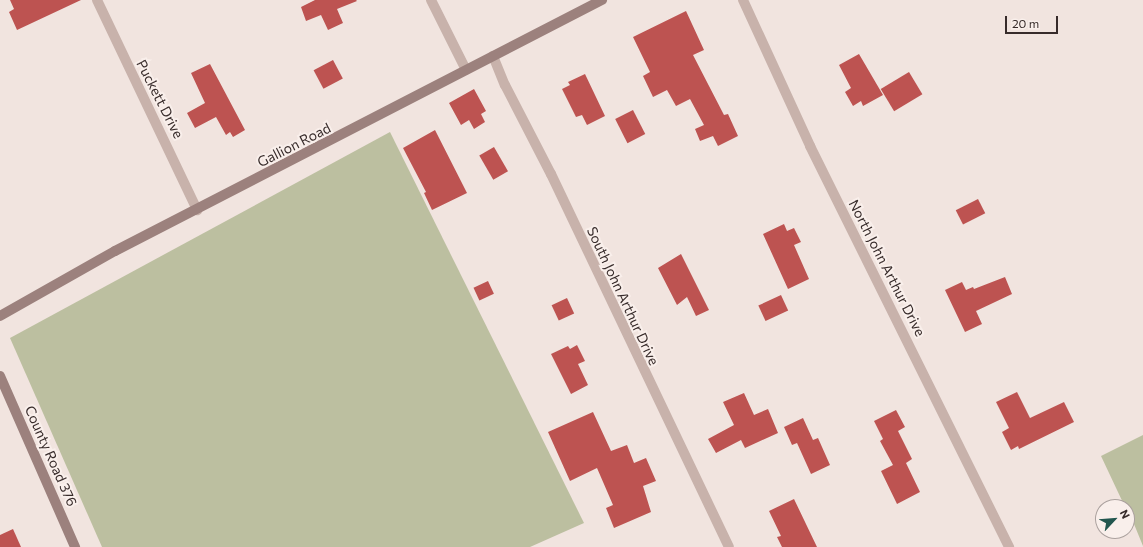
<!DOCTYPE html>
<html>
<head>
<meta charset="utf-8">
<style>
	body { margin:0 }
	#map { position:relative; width:1143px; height:547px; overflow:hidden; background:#f1e4df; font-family:Commissioner,sans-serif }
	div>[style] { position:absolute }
	.green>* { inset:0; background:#bcbfa0 }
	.building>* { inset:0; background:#bd5351; transform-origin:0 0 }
	.street>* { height:10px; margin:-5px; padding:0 5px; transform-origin:5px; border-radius:5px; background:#c8b2ab }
	.secondary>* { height:10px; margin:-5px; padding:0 5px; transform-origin:5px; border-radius:5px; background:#9c817d }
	span { translate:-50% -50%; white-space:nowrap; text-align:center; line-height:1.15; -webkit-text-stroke:4px #f9efeb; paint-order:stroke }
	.street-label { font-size:14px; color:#372b2a }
	.north { position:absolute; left:1095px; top:499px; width:40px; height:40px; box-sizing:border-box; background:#f9efeb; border:1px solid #aba19e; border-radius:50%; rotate:64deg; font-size:11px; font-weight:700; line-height:16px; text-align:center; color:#372b2a }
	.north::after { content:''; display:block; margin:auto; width:14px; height:18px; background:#22564e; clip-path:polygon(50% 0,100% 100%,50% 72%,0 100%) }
	.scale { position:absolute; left:1005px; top:16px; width:53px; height:18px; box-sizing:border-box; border:2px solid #372b2a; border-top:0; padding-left:5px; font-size:12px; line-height:14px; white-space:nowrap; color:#372b2a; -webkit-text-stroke:3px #f9efeb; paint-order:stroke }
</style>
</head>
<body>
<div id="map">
	<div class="green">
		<i style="clip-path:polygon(390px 132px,584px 523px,530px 547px,102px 547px,10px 338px)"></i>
		<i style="clip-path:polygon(1143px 435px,1143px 546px,1127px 507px,1125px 507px,1101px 456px)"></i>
	</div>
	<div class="building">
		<i style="clip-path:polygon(10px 0,81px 0,17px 30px,9px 12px,14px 9px)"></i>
		<i style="clip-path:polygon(315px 0,356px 0,357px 1px,337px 9px,343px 23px,328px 30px,321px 15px,306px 21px,301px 7px)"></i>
		<i style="clip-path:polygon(686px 11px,704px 50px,693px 55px,724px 115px,728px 114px,738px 136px,718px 146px,713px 136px,700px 141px,695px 129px,704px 125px,690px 99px,676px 106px,667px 90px,653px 97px,643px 76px,650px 72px,633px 37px)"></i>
		<i style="clip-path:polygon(859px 54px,883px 95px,863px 106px,861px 101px,853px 106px,845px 92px,851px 88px,839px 65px)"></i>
		<i style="left:333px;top:60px;width:21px;height:22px;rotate:62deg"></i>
		<i style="clip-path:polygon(210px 64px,245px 130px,233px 137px,230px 132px,226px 135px,216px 117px,195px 128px,187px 113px,205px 103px,191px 73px)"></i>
		<i style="left:909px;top:72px;width:26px;height:33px;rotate:59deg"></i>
		<i style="clip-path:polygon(585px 74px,605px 116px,587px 125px,582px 115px,576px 117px,562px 89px,570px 85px,568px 82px)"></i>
		<i style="clip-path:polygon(474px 89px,486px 111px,481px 114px,485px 122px,474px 129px,469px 120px,461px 125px,449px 103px)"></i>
		<i style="left:633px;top:110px;width:27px;height:20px;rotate:63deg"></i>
		<i style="clip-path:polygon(435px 130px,467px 193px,432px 210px,424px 193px,426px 192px,403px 148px)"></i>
		<i style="left:494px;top:147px;width:28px;height:17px;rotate:60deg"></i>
		<i style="left:978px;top:199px;width:16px;height:25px;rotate:63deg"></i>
		<i style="clip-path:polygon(784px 224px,787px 231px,794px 228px,801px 242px,794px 245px,809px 279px,788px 289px,763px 234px)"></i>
		<i style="clip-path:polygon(681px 254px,709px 310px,696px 316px,687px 297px,677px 305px,658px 268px)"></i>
		<i style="clip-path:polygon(1005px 277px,1012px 294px,976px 311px,982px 324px,965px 332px,945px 290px,962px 282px,966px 290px,973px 287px,974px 289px)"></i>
		<i style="left:488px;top:281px;width:14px;height:16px;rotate:65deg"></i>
		<i style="left:781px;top:295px;width:17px;height:25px;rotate:65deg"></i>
		<i style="left:567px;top:298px;width:17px;height:17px;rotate:65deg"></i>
		<i style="clip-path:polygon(577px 345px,585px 361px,578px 364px,588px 385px,571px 394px,551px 354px,568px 346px,570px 349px)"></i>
		<i style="clip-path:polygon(1017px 392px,1030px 418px,1064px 402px,1074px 422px,1019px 449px,1018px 446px,1011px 450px,1002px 432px,1009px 428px,996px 402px)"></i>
		<i style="clip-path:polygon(744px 393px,754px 415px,768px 409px,778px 433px,745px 448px,741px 440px,716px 453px,708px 439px,734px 425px,723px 402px)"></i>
		<i style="clip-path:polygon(896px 410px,905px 427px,898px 431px,912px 459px,906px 463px,920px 492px,897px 504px,881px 471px,893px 465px,880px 441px,883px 439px,874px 421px)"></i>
		<i style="clip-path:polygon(593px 412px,611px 451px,627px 445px,634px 463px,646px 458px,656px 481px,643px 486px,651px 512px,614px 528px,606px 508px,613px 505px,597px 468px,570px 481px,548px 432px)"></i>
		<i style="clip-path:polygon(803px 418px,813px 440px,818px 438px,830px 465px,811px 474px,797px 443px,792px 445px,784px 427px)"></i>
		<i style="clip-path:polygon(794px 499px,817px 547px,782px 547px,777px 537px,781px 536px,769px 511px)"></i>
		<i style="clip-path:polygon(13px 529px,21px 547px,0 547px,0 535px)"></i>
	</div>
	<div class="street">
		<i style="left:97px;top:0;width:233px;rotate:64.5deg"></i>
		<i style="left:431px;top:0;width:78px;rotate:63.4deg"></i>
		<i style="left:743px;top:0;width:161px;rotate:65.3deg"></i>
		<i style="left:810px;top:146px;width:448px;rotate:63.6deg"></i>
		<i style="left:493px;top:56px;width:31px;rotate:68deg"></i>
		<i style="left:505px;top:85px;width:100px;rotate:62.7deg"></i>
		<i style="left:551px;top:174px;width:413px;rotate:64.5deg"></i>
	</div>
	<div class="secondary">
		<i style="left:0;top:316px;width:132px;rotate:-29.5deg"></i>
		<i style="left:115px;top:251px;width:548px;rotate:-27.27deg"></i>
		<i style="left:0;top:376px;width:187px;rotate:66.3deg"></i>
	</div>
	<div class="street-label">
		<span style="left:160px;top:99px;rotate:63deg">Puckett Drive</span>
		<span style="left:294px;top:145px;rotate:-27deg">Gallion Road</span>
		<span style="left:887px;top:268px;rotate:63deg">North John Arthur Drive</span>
		<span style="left:623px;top:296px;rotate:65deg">South John Arthur Drive</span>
		<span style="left:51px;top:456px;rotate:66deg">County Road 376</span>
	</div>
	<div class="north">N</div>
	<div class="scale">20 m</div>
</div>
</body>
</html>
